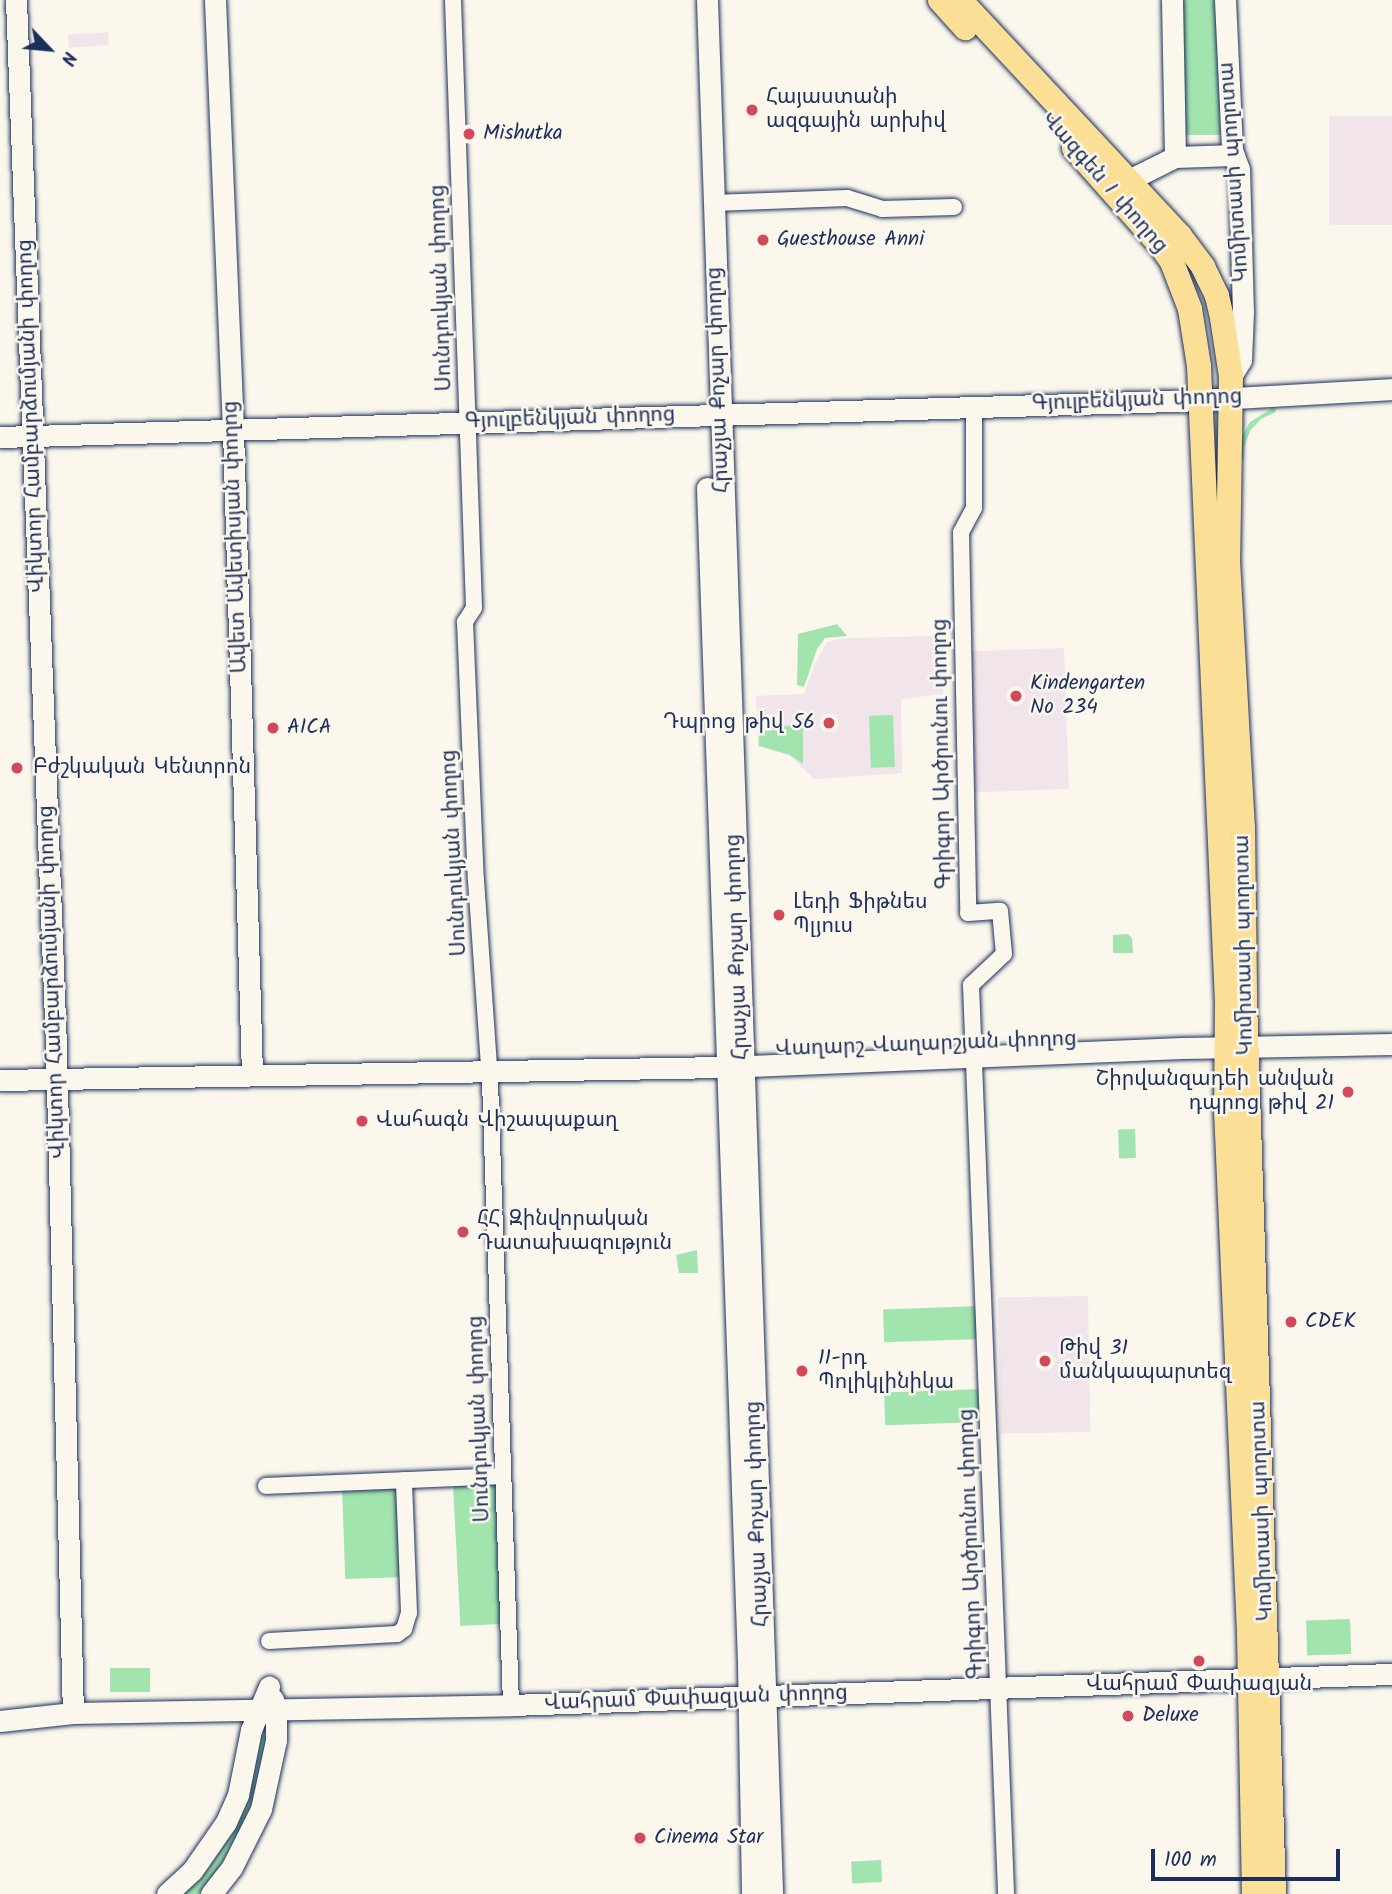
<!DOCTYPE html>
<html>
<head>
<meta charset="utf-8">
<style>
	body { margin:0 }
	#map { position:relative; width:1392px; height:1894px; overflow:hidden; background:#fbf7ec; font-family:Kalam,"Noto Sans Armenian",sans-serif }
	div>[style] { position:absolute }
	.built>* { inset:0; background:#f1e4ea; transform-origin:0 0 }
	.green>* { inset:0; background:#a2e4ae; transform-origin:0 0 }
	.roads { filter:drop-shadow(0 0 2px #1b2f5e) drop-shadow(0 0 2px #1b2f5e) }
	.street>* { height:16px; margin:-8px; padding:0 8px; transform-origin:8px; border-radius:8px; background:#fbf7ec }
	.secondary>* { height:21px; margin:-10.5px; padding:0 10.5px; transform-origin:10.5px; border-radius:10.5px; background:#fbf7ec }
	.primary>* { height:24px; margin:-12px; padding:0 12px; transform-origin:12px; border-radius:12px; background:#fbdf96 }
	.dots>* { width:19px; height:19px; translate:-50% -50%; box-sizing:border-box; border:4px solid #fbf7ec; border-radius:50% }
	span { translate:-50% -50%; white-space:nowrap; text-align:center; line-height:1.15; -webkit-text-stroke:5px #fbf7ec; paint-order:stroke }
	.poi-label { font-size:21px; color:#1b2f5e }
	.left { translate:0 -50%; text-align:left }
	.right { translate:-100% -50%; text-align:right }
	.street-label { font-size:21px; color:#1b2f5e }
	.north { position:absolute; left:14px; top:14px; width:70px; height:70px; -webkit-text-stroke:5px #fbf7ec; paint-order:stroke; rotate:116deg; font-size:19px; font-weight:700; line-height:28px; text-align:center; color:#1b2f5e }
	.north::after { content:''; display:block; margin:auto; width:24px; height:32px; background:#1b2f5e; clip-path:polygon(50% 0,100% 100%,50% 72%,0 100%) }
	.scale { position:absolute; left:1151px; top:1849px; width:189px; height:32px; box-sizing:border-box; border:4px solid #1b2f5e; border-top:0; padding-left:9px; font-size:21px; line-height:24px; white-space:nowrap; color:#1b2f5e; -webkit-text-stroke:5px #fbf7ec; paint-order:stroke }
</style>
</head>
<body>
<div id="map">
	<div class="built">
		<i style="left:108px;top:32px;width:13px;height:40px;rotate:86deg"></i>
		<i style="left:1392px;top:116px;width:109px;height:63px;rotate:90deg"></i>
		<i style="clip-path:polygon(942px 636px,943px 694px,901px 699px,902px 773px,814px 779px,790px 756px,758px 746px,756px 696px,804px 694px,815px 664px,827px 642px,847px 638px)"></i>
		<i style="left:1064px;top:648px;width:141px;height:99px;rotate:88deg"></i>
		<i style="left:1088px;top:1296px;width:136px;height:90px;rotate:89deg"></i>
	</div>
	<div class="green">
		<i style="left:1179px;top:0;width:41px;height:135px"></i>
		<i style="clip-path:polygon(1274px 407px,1276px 412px,1261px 419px,1250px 431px,1244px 448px,1244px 459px,1239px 460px,1241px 438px,1250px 422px)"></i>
		<i style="clip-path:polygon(837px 624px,847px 636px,825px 638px,817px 649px,804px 687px,797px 685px,798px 634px)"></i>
		<i style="left:893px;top:715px;width:52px;height:24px;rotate:88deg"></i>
		<i style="clip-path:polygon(803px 725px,803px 764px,790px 755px,759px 746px,759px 727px)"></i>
		<i style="clip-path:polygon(1128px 934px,1132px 938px,1133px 953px,1113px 953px,1113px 935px)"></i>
		<i style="left:1135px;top:1129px;width:29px;height:17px;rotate:88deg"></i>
		<i style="clip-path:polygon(697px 1250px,698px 1273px,679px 1273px,676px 1255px)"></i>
		<i style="left:980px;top:1306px;width:33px;height:97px;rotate:88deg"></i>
		<i style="left:981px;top:1389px;width:33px;height:97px;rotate:88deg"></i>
		<i style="left:496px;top:1484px;width:140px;height:43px;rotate:87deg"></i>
		<i style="left:401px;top:1485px;width:92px;height:59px;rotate:88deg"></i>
		<i style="left:1350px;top:1619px;width:35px;height:44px;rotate:88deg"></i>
		<i style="left:150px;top:1668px;width:24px;height:40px;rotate:90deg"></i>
		<i style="clip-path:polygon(261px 1734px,270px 1737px,259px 1795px,220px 1870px,199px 1894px,179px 1894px)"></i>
		<i style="left:881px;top:1860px;width:22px;height:30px;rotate:87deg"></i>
	</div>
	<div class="roads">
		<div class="street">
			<i style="left:453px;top:0;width:608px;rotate:88.02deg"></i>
			<i style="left:474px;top:608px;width:17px;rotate:123deg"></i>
			<i style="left:465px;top:622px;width:258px;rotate:87.6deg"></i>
			<i style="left:476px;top:880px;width:201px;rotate:86deg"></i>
			<i style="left:490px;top:1081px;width:624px;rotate:88.07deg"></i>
			<i style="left:713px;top:203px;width:134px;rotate:-2.1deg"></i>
			<i style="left:847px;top:198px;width:37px;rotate:17deg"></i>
			<i style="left:882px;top:209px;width:72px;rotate:-1.6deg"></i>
			<i style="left:974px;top:407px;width:101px;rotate:90deg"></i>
			<i style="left:974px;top:508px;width:27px;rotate:118deg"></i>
			<i style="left:961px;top:532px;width:381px;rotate:88.9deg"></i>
			<i style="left:968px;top:913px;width:32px;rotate:-4deg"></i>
			<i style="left:1000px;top:911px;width:43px;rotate:84.7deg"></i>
			<i style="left:1004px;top:954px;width:45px;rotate:136.8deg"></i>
			<i style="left:971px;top:985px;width:910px;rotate:87.79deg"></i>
			<i style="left:266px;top:1486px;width:237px;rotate:-2.4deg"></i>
			<i style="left:269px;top:1641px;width:128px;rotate:-3.1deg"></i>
			<i style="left:397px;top:1634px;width:9px;rotate:-36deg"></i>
			<i style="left:404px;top:1629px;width:17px;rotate:-73deg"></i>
			<i style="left:409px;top:1613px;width:133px;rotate:-92.2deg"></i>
		</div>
		<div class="secondary">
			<i style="left:16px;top:0;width:1049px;rotate:87.81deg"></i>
			<i style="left:56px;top:1048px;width:665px;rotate:88.54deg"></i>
			<i style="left:215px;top:0;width:430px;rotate:87.6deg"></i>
			<i style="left:233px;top:430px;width:644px;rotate:88.31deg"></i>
			<i style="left:707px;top:0;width:1895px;rotate:88.03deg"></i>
			<i style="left:1172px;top:0;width:157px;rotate:88.9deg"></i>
			<i style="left:1225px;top:0;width:150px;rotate:87.3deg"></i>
			<i style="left:1232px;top:150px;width:20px;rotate:70deg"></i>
			<i style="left:1239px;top:169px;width:143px;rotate:88.4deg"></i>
			<i style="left:1243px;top:312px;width:48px;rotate:92.4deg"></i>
			<i style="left:1241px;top:360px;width:19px;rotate:122deg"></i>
			<i style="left:1129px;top:180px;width:51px;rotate:-26.6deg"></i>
			<i style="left:1175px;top:157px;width:59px;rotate:-1.9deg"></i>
			<i style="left:0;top:437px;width:1202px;rotate:-1.76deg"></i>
			<i style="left:1201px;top:400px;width:191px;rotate:-3.3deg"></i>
			<i style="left:707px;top:488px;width:1177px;rotate:88deg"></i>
			<i style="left:748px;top:1664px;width:230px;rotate:89deg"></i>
			<i style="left:0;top:1080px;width:726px;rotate:-1.03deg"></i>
			<i style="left:726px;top:1067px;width:456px;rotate:-2.4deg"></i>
			<i style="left:1182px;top:1048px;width:210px;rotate:-1.1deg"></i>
			<i style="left:0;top:1721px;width:73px;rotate:-6.3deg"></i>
			<i style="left:73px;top:1713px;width:438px;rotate:-1deg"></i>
			<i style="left:511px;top:1705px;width:882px;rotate:-2.02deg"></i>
			<i style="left:167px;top:1894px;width:34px;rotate:-43deg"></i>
			<i style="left:192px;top:1871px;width:60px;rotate:-55.2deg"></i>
			<i style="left:226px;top:1822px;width:30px;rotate:-66deg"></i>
			<i style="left:238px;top:1795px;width:66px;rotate:-78.7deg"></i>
			<i style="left:251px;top:1730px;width:47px;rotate:-67.3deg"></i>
			<i style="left:211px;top:1894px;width:34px;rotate:-52deg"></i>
			<i style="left:232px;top:1867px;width:65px;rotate:-63.4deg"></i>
			<i style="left:261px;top:1809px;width:71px;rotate:-77.7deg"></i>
			<i style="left:276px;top:1740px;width:29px;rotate:-90deg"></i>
			<i style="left:276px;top:1711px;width:12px;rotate:-104deg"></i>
		</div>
		<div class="primary">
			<i style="left:940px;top:0;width:38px;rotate:48deg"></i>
			<i style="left:960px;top:0;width:323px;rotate:47deg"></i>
			<i style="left:1180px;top:236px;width:39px;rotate:53deg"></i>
			<i style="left:1203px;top:267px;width:32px;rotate:64deg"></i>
			<i style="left:1217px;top:296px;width:23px;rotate:77deg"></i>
			<i style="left:1222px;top:318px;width:59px;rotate:81.2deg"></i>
			<i style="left:1231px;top:376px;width:185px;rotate:90.9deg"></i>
			<i style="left:1228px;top:561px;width:266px;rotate:86.8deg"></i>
			<i style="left:1243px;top:827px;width:174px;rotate:89.3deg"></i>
			<i style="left:1245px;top:1001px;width:893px;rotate:88.14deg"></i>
			<i style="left:1074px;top:148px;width:131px;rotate:48.4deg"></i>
			<i style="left:1161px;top:246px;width:19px;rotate:55deg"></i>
			<i style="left:1172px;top:262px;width:50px;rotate:69deg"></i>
			<i style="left:1190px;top:309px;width:58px;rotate:81deg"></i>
			<i style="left:1199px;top:366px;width:637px;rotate:87.48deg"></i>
			<i style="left:1227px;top:1002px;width:108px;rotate:90.5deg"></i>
			<i style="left:1226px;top:1110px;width:524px;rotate:87.48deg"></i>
			<i style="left:1249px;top:1633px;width:261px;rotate:88.9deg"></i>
		</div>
	</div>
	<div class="dots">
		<i style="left:752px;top:110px;background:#d1495b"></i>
		<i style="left:469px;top:134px;background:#d1495b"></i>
		<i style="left:763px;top:240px;background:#d1495b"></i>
		<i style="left:1016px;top:696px;background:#d1495b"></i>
		<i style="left:829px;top:723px;background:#d1495b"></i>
		<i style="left:273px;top:728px;background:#d1495b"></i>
		<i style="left:17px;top:768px;background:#d1495b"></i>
		<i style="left:779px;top:915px;background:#d1495b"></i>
		<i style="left:1348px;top:1092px;background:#d1495b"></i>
		<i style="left:362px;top:1121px;background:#d1495b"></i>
		<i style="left:463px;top:1232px;background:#d1495b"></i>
		<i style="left:1291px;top:1322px;background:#d1495b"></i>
		<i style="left:1045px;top:1361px;background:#d1495b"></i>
		<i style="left:802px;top:1371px;background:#d1495b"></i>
		<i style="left:1199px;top:1661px;background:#d1495b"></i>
		<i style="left:1128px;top:1716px;background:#d1495b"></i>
		<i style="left:640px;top:1838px;background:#d1495b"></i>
	</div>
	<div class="poi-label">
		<span class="left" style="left:766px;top:110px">Հայաստանի<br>ազգային արխիվ</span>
		<span class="left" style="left:483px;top:134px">Mishutka</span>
		<span class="left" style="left:777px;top:240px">Guesthouse Anni</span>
		<span class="left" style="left:1030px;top:696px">Kindengarten<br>No 234</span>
		<span class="right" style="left:815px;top:723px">Դպրոց թիվ 56</span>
		<span class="left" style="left:287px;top:728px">AICA</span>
		<span class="left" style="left:33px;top:768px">Բժշկական Կենտրոն</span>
		<span class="left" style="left:793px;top:915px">Լեդի Ֆիթնես<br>Պլյուս</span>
		<span class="right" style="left:1334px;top:1092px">Շիրվանզադեի անվան<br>դպրոց թիվ 21</span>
		<span class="left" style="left:376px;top:1121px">Վահագն Վիշապաքաղ</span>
		<span class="left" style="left:477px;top:1232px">ՀՀ Զինվորական<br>Դատախազություն</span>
		<span class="left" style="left:1305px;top:1322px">CDEK</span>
		<span class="left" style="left:1059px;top:1361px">Թիվ 31<br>մանկապարտեզ</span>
		<span class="left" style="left:818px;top:1371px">11-րդ<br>Պոլիկլինիկա</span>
		<span style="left:1199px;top:1685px">Վահրամ Փափազյան</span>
		<span class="left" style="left:1142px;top:1716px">Deluxe</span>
		<span class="left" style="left:654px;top:1838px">Cinema Star</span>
	</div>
	<div class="street-label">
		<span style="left:1235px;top:172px;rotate:-94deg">Կոմիտասի պողոտա</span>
		<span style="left:1104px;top:183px;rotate:49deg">Վազգեն I փողոց</span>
		<span style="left:442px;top:288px;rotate:-92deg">Սունդուկյան փողոց</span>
		<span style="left:719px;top:380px;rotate:-92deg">Հրաչյա Քոչար փողոց</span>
		<span style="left:1137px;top:401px;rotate:-2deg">Գյուլբենկյան փողոց</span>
		<span style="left:32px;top:416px;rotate:-92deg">Վիկտոր Համբարձումյանի փողոց</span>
		<span style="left:570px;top:419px;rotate:-2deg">Գյուլբենկյան փողոց</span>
		<span style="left:236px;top:537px;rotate:-92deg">Ավետ Ավետիսյան փողոց</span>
		<span style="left:943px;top:754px;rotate:-91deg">Գրիգոր Արծրունու փողոց</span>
		<span style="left:455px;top:853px;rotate:-93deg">Սունդուկյան փողոց</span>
		<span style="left:1245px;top:945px;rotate:-91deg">Կոմիտասի պողոտա</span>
		<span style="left:738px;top:947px;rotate:-92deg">Հրաչյա Քոչար փողոց</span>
		<span style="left:53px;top:982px;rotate:-92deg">Վիկտոր Համբարձումյանի փողոց</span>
		<span style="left:926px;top:1045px;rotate:-2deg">Վաղարշ Վաղարշյան փողոց</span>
		<span style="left:480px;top:1419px;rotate:-92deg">Սունդուկյան փողոց</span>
		<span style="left:1263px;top:1511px;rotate:-92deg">Կոմիտասի պողոտա</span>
		<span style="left:758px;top:1514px;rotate:-92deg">Հրաչյա Քոչար փողոց</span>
		<span style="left:972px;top:1544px;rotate:-92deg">Գրիգոր Արծրունու փողոց</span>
		<span style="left:696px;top:1699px;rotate:-2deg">Վահրամ Փափազյան փողոց</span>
	</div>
	<div class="north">N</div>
	<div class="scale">100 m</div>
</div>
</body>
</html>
